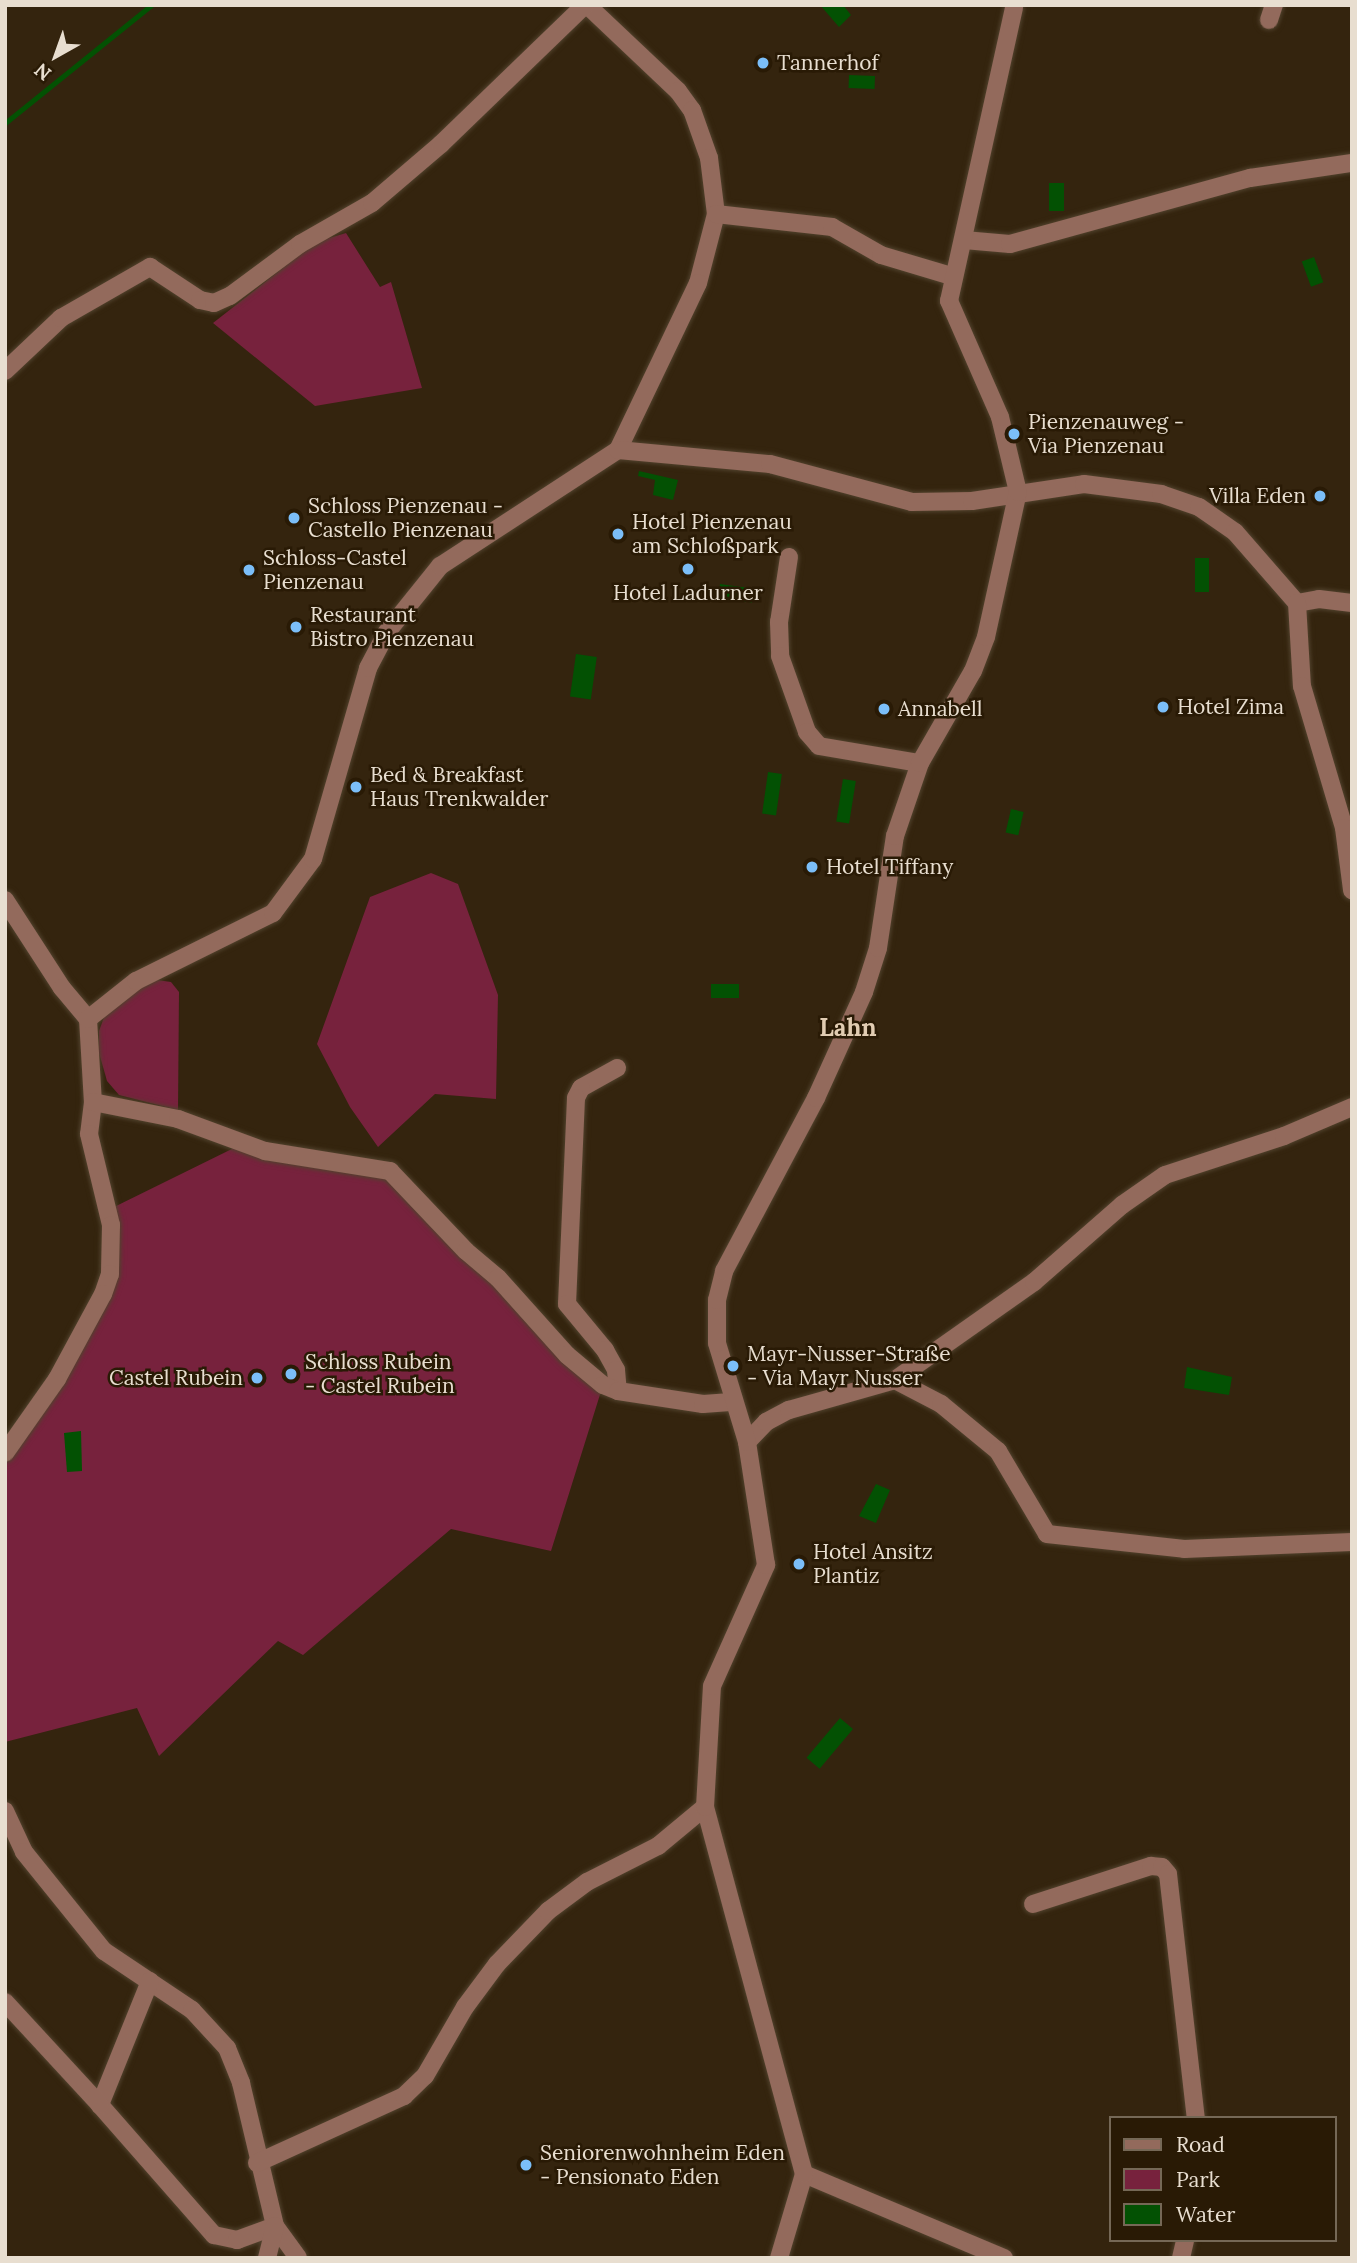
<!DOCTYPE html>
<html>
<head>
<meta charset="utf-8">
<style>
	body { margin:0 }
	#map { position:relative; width:1357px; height:2263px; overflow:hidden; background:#34240e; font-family:Lora,serif }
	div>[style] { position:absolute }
	.green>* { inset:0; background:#77223d }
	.water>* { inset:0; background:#035103; transform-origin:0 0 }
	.stream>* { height:5px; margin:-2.5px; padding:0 2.5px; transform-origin:2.5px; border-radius:2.5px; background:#035103 }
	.roads { filter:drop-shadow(0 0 2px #51422d) drop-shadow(0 0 2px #51422d) }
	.minor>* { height:18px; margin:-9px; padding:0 9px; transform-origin:9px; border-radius:9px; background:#936a5c }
	.dots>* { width:19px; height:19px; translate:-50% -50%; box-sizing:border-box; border:4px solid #291a05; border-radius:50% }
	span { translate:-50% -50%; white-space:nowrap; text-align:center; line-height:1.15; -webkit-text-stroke:5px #291a05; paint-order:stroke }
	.poi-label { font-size:21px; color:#e8ded0 }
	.left { translate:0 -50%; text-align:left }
	.right { translate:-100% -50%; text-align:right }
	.quarter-label { font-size:24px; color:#e1ccb2; font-weight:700 }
	.frame { position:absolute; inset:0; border:7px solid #e8ded0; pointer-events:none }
	.legend { position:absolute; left:1109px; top:2116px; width:228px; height:126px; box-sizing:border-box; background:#291a05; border:2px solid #756856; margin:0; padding:9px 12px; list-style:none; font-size:21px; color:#e8ded0 }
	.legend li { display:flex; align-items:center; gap:14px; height:35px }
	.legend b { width:35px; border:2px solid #756856 }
	.north { position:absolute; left:21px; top:21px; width:70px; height:70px; -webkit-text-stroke:5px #291a05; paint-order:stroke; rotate:220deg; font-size:19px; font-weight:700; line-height:28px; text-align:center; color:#e8ded0 }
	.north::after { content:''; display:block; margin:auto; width:24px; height:32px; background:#e8ded0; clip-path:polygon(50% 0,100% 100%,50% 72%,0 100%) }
</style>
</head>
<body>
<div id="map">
	<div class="green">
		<i style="clip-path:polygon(346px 233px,380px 287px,391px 282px,422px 388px,315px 406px,213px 323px,316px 242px)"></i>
		<i style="clip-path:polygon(431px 873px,458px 884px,498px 995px,496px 1099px,435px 1094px,378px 1147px,350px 1107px,317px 1044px,370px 897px)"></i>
		<i style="clip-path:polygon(157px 980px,171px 982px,179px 992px,178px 1110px,119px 1095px,107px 1081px,99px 1053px,99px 1031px,107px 1009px,128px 992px)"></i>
		<i style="clip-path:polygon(244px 1143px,390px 1171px,603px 1385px,551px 1551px,451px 1529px,303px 1655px,278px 1641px,159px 1756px,137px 1708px,5px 1742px,5px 1454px,110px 1274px,108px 1210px)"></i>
	</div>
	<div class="water">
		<i style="clip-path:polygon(820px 5px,843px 5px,851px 15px,839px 27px)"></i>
		<i style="left:849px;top:75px;width:26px;height:13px;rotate:2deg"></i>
		<i style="left:1049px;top:183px;width:15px;height:28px"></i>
		<i style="left:1314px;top:257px;width:27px;height:13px;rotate:70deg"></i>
		<i style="clip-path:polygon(639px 471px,678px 480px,673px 500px,653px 495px,655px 480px,638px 476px)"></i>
		<i style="left:1195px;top:558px;width:14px;height:34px"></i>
		<i style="left:720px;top:584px;width:34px;height:14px;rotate:8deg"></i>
		<i style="left:576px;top:654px;width:21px;height:43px;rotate:8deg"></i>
		<i style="left:768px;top:772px;width:14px;height:42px;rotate:8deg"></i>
		<i style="left:843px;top:779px;width:13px;height:43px;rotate:9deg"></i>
		<i style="left:1011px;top:809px;width:13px;height:24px;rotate:13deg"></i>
		<i style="left:711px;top:984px;width:28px;height:14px"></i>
		<i style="clip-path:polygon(1187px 1367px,1232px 1377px,1229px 1395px,1184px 1388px)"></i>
		<i style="clip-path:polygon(81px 1431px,82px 1471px,67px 1472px,64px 1433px)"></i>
		<i style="clip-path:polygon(876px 1484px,890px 1490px,876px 1523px,859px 1516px)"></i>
		<i style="left:840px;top:1718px;width:17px;height:52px;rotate:40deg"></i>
	</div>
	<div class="stream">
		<i style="left:5px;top:123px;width:188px;rotate:-38.9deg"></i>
	</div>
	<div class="roads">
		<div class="minor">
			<i style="left:587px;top:5px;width:125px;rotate:43.4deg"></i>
			<i style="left:678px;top:91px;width:24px;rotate:54deg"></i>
			<i style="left:692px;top:110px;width:51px;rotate:70.5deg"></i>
			<i style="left:709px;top:158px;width:56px;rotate:82.9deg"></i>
			<i style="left:716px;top:214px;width:71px;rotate:104.6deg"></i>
			<i style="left:698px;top:283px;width:185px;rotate:115.6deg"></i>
			<i style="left:1269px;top:20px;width:16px;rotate:-72deg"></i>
			<i style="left:716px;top:214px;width:117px;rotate:6.4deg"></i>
			<i style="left:832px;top:227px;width:56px;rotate:29.7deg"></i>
			<i style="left:881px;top:255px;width:73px;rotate:16.7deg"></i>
			<i style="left:964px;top:240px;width:46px;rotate:5deg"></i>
			<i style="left:1010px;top:244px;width:249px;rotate:-15.4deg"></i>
			<i style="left:1250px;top:178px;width:103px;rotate:-8.4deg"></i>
			<i style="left:5px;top:371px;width:77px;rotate:-43.4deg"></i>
			<i style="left:61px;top:318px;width:103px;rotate:-29.8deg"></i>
			<i style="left:150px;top:267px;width:60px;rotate:33.4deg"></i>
			<i style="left:200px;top:300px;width:14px;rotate:12deg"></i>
			<i style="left:214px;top:303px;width:17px;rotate:-24deg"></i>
			<i style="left:230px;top:296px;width:87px;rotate:-36.6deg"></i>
			<i style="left:300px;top:244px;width:83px;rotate:-29.7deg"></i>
			<i style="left:372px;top:203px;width:91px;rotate:-40.5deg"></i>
			<i style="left:441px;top:144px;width:200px;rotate:-44deg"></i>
			<i style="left:789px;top:557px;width:66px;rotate:98.7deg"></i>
			<i style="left:779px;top:622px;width:34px;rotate:88deg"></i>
			<i style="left:780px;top:656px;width:81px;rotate:70.4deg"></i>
			<i style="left:807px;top:732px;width:18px;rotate:49deg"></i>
			<i style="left:819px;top:746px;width:102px;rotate:9.6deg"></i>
			<i style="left:1297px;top:603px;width:22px;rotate:-10deg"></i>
			<i style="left:1319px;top:599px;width:33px;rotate:7deg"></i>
			<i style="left:5px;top:900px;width:105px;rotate:57.1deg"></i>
			<i style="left:62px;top:988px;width:40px;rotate:50deg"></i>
			<i style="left:88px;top:1019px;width:83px;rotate:86.6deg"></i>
			<i style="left:93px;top:1102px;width:32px;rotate:97deg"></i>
			<i style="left:89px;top:1134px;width:94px;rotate:76.4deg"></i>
			<i style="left:111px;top:1225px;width:49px;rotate:91.2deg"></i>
			<i style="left:110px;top:1274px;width:21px;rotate:109deg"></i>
			<i style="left:103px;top:1294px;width:97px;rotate:118.4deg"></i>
			<i style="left:57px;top:1379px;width:90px;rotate:125.1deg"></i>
			<i style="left:88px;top:1019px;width:61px;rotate:-38.4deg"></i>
			<i style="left:136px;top:981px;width:153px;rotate:-26.4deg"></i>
			<i style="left:273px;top:913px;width:67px;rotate:-53.5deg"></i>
			<i style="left:313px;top:859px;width:199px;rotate:-73.9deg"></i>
			<i style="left:368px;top:668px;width:41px;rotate:-62.2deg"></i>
			<i style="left:387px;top:632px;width:85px;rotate:-51.2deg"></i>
			<i style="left:440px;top:566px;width:212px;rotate:-33.1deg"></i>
			<i style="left:618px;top:450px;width:153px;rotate:5.3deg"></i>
			<i style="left:770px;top:464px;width:147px;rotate:15deg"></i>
			<i style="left:912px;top:502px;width:60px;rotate:-1deg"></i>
			<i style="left:972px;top:501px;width:113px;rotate:-8.6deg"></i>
			<i style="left:1084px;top:484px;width:78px;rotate:7.4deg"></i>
			<i style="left:1161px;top:494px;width:40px;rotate:18.9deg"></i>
			<i style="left:1199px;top:507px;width:44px;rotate:34.8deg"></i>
			<i style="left:1235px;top:532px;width:94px;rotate:48.9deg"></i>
			<i style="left:1297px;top:603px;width:83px;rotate:86.6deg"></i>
			<i style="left:1302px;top:686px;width:148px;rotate:73.5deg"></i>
			<i style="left:1344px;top:828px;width:63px;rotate:82.6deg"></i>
			<i style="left:617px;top:1068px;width:41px;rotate:150.9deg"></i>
			<i style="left:581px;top:1088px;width:11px;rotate:117deg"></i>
			<i style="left:576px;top:1098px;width:206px;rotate:92.5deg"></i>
			<i style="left:567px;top:1304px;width:60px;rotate:50.4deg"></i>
			<i style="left:605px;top:1350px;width:23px;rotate:61deg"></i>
			<i style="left:616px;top:1370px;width:21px;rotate:85deg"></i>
			<i style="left:93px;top:1102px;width:87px;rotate:11.3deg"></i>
			<i style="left:178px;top:1119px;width:93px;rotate:20.2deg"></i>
			<i style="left:265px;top:1151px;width:127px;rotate:9.1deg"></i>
			<i style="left:390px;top:1171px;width:110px;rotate:46.5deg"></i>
			<i style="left:466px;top:1251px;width:42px;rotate:40.2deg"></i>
			<i style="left:498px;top:1278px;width:103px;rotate:48.1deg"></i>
			<i style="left:567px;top:1355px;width:47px;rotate:39.8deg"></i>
			<i style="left:603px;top:1385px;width:16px;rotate:22deg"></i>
			<i style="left:618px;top:1391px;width:86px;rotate:8.7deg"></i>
			<i style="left:703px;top:1404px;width:31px;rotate:-4deg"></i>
			<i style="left:895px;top:1380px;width:52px;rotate:27.6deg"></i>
			<i style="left:941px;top:1404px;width:74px;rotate:39.5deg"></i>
			<i style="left:998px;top:1451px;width:96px;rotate:59.4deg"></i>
			<i style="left:1047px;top:1534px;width:138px;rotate:6.2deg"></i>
			<i style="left:1184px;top:1549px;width:168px;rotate:-2.4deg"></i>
			<i style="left:747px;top:1442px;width:28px;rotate:-46deg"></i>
			<i style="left:766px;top:1422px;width:26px;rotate:-28deg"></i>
			<i style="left:789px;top:1410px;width:110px;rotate:-15.8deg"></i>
			<i style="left:895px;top:1380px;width:170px;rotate:-35.2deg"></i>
			<i style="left:1034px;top:1282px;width:117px;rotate:-41.2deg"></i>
			<i style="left:1122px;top:1205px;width:52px;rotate:-34.9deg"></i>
			<i style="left:1165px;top:1175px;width:125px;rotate:-18.1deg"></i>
			<i style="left:1284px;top:1136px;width:74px;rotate:-23.1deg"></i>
			<i style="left:5px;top:1811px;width:45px;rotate:65.1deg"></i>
			<i style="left:24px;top:1852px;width:127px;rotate:51.1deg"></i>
			<i style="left:104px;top:1951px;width:106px;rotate:33.8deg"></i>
			<i style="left:192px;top:2010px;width:52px;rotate:47.4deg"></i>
			<i style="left:227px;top:2048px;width:38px;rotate:68deg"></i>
			<i style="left:241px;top:2083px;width:147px;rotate:76.6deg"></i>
			<i style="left:275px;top:2226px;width:39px;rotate:54deg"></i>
			<i style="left:1033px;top:1904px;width:124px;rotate:-17.9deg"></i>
			<i style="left:1151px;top:1866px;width:11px;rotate:5deg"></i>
			<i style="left:1162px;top:1867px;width:9px;rotate:49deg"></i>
			<i style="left:1168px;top:1874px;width:246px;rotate:83.5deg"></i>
			<i style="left:150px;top:1981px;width:134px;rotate:112deg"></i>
			<i style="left:100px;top:2105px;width:173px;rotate:48.8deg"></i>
			<i style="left:214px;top:2235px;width:24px;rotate:12deg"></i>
			<i style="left:237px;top:2240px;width:40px;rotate:-20.2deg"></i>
			<i style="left:5px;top:2002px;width:140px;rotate:47.3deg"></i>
			<i style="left:257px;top:2163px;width:162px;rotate:-24.5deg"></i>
			<i style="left:404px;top:2096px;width:29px;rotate:-44deg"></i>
			<i style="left:425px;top:2076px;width:80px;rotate:-59.9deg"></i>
			<i style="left:465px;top:2007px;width:54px;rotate:-53.3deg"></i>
			<i style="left:497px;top:1964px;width:74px;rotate:-46.1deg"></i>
			<i style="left:548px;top:1911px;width:49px;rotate:-36.6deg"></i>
			<i style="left:587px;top:1882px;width:80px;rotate:-26.9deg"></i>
			<i style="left:658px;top:1846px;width:61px;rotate:-39.7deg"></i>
			<i style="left:804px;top:2174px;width:217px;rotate:22.8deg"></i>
			<i style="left:267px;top:2258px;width:33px;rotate:-76deg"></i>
			<i style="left:779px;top:2258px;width:88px;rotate:-73.4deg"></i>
			<i style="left:804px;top:2174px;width:380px;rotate:-105.1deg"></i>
			<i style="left:705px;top:1807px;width:121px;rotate:-86.7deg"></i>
			<i style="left:712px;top:1686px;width:133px;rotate:-65.9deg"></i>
			<i style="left:766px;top:1565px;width:124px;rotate:-98.8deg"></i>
			<i style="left:747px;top:1442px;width:103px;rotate:-106.9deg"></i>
			<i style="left:717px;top:1343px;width:43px;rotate:-90deg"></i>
			<i style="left:717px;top:1300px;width:30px;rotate:-76deg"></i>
			<i style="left:724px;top:1271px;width:196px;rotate:-62deg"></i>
			<i style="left:816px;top:1098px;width:116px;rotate:-65.6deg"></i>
			<i style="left:864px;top:992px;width:46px;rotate:-72.3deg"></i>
			<i style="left:878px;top:948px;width:113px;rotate:-81.4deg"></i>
			<i style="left:895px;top:836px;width:77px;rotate:-71.1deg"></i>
			<i style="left:920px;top:763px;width:106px;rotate:-60.1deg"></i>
			<i style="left:973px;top:671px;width:36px;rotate:-69deg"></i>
			<i style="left:986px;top:637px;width:148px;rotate:-77.6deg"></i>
			<i style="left:1018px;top:492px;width:77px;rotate:-103.5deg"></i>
			<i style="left:1000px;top:417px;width:127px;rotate:-113.7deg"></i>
			<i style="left:949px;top:301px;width:300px;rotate:-77.5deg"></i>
			<i style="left:1181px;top:2258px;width:18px;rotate:-77deg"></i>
		</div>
	</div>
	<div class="dots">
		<i style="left:763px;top:63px;background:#7bbef8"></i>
		<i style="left:1014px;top:434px;background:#7bbef8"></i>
		<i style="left:1320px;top:496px;background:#7bbef8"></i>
		<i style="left:294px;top:518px;background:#7bbef8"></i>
		<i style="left:618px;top:534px;background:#7bbef8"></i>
		<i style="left:688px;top:569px;background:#7bbef8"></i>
		<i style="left:249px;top:570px;background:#7bbef8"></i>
		<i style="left:296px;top:627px;background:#7bbef8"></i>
		<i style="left:1163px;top:707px;background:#7bbef8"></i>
		<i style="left:884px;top:709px;background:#7bbef8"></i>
		<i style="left:356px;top:787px;background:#7bbef8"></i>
		<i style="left:812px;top:867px;background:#7bbef8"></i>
		<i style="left:733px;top:1366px;background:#7bbef8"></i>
		<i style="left:291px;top:1374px;background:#7bbef8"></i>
		<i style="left:257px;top:1378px;background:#7bbef8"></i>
		<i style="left:799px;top:1564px;background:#7bbef8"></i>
		<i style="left:526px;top:2165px;background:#7bbef8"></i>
	</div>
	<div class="poi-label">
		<span class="left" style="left:777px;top:63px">Tannerhof</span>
		<span class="left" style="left:1028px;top:434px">Pienzenauweg -<br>Via Pienzenau</span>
		<span class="right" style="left:1306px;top:496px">Villa Eden</span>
		<span class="left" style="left:308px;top:518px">Schloss Pienzenau -<br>Castello Pienzenau</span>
		<span class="left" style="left:632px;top:534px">Hotel Pienzenau<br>am Schloßpark</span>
		<span class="left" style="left:263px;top:570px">Schloss-Castel<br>Pienzenau</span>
		<span style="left:688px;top:593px">Hotel Ladurner</span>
		<span class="left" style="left:310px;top:627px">Restaurant<br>Bistro Pienzenau</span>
		<span class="left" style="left:1177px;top:707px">Hotel Zima</span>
		<span class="left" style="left:898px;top:709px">Annabell</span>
		<span class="left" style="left:370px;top:787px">Bed &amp; Breakfast<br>Haus Trenkwalder</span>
		<span class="left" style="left:826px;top:867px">Hotel Tiffany</span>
		<span class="left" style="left:747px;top:1366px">Mayr-Nusser-Straße<br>- Via Mayr Nusser</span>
		<span class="left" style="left:305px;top:1374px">Schloss Rubein<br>- Castel Rubein</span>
		<span class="right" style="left:243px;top:1378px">Castel Rubein</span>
		<span class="left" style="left:813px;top:1564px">Hotel Ansitz<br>Plantiz</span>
		<span class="left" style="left:540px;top:2165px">Seniorenwohnheim Eden<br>- Pensionato Eden</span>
	</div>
	<div class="quarter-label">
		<span style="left:848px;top:1028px">Lahn</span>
	</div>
	<div class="frame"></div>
	<ul class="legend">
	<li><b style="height:9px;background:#936a5c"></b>Road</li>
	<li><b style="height:19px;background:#77223d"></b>Park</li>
	<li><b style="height:19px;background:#035103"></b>Water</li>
	</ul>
	<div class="north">N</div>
</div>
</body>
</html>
